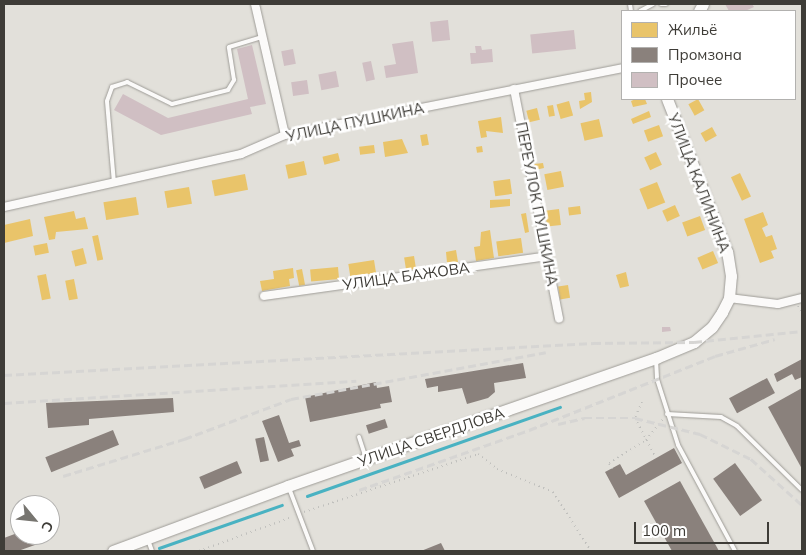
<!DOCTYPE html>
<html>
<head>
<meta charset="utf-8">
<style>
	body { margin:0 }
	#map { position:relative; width:806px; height:555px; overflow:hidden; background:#e2e0da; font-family:Mulish,sans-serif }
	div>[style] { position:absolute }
	.homes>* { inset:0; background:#e9c46a; transform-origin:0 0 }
	.industry>* { inset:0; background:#8a817c; transform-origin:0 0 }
	.stream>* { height:2.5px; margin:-1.25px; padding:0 1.25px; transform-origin:1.25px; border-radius:1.25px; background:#49b2c2 }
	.building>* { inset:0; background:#d0bfc3; transform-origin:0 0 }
	.path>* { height:2px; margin-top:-1px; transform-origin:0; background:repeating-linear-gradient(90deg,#c0c0bd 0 1px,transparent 0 5px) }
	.roads { filter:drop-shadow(0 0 1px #9e9c97) drop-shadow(0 0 1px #9e9c97) }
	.lane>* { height:4px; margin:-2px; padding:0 2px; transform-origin:2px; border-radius:2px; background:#fbfaf9 }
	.street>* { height:8px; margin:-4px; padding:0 4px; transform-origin:4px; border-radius:4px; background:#fbfaf9 }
	.secondary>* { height:11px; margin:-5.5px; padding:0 5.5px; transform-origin:5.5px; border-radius:5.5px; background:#fbfaf9 }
	.rail>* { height:2.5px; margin-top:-1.25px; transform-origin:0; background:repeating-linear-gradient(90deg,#d6d5d3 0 8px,transparent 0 12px) }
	span { translate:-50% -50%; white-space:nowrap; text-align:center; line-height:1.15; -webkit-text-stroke:5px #fff; paint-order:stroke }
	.street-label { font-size:15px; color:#3e3c37 }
	.frame { position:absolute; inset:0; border:5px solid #3e3c37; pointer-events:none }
	.legend { position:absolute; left:621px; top:10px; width:175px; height:90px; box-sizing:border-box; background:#fff; border:1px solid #b2b1af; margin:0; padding:6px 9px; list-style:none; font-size:15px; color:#3e3c37 }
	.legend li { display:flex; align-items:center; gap:10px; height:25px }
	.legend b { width:25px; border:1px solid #b2b1af }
	.north { position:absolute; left:10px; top:495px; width:50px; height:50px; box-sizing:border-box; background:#fff; border:1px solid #b2b1af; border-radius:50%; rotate:118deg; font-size:14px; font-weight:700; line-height:20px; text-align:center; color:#3e3c37 }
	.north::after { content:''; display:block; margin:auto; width:18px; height:22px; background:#777570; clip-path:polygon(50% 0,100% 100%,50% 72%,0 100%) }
	.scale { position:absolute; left:634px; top:522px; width:135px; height:22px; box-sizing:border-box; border:2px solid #3e3c37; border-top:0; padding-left:6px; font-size:15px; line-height:18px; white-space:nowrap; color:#3e3c37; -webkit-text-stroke:4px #fff; paint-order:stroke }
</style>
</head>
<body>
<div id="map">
	<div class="homes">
		<i style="clip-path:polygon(591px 92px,592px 102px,580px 109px,579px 101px,585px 100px,584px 93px)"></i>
		<i style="clip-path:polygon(636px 99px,645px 99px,647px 104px,633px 107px,631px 101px)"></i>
		<i style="left:698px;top:99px;width:13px;height:11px;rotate:61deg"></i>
		<i style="left:569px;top:101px;width:15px;height:13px;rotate:74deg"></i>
		<i style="left:553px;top:105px;width:11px;height:6px;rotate:80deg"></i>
		<i style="left:537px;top:108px;width:12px;height:11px;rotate:76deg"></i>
		<i style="clip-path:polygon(649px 111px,651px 117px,633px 124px,631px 119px)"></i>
		<i style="clip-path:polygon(501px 117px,503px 133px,486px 131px,487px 137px,481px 138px,478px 121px)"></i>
		<i style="left:599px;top:119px;width:18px;height:19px;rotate:77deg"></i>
		<i style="left:659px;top:125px;width:12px;height:16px;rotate:70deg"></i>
		<i style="left:712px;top:127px;width:10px;height:13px;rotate:61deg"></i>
		<i style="left:427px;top:134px;width:11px;height:7px;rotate:80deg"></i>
		<i style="clip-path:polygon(402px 139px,408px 153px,385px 157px,383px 142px)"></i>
		<i style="left:374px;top:145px;width:8px;height:15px;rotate:83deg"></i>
		<i style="left:482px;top:146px;width:6px;height:6px;rotate:81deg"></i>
		<i style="left:656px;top:152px;width:14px;height:13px;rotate:65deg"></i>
		<i style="left:338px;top:153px;width:8px;height:16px;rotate:76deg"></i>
		<i style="left:304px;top:161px;width:14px;height:19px;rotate:78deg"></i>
		<i style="clip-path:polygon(543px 163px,544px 168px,535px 170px,534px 164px)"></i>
		<i style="left:561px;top:171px;width:16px;height:17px;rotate:79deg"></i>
		<i style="left:740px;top:173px;width:26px;height:10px;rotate:65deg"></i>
		<i style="left:245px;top:174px;width:16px;height:34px;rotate:79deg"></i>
		<i style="left:510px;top:179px;width:15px;height:17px;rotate:82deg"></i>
		<i style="left:657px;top:182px;width:22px;height:19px;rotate:68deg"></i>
		<i style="left:189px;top:187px;width:17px;height:25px;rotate:80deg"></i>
		<i style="left:136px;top:197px;width:18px;height:33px;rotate:81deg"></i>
		<i style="clip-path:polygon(510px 199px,510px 206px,490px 208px,490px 200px)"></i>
		<i style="left:675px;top:205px;width:12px;height:14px;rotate:66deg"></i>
		<i style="left:580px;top:206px;width:8px;height:12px;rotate:83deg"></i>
		<i style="left:559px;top:209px;width:16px;height:14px;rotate:83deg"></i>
		<i style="clip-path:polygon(74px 211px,76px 219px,85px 217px,88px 229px,56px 232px,55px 239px,49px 240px,44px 217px)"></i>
		<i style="clip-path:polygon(763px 212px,768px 225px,762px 228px,766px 237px,772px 235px,777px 249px,771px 251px,774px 258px,760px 263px,744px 219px)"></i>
		<i style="clip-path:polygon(526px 213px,529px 232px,525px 233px,521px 214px)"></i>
		<i style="left:700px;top:216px;width:15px;height:19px;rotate:70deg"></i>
		<i style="clip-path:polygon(30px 219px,33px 236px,4px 243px,4px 225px)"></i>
		<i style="clip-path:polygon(490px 230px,494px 258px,476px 261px,474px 247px,480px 246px,481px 232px)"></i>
		<i style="left:98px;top:235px;width:25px;height:6px;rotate:78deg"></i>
		<i style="left:521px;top:238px;width:15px;height:25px;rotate:82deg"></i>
		<i style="left:47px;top:243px;width:10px;height:14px;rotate:79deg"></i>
		<i style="left:83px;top:248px;width:16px;height:12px;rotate:76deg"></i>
		<i style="clip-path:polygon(456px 250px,458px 262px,447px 263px,446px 252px)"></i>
		<i style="left:713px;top:251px;width:13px;height:17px;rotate:67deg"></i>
		<i style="left:414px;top:256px;width:13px;height:10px;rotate:81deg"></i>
		<i style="left:374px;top:260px;width:13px;height:26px;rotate:81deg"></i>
		<i style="left:338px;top:267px;width:12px;height:28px;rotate:85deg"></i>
		<i style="clip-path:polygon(293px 268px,294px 278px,289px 279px,290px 286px,262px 291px,260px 281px,274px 279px,273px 271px)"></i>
		<i style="left:302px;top:269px;width:16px;height:6px;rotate:79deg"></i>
		<i style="clip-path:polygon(626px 272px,629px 286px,620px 288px,616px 275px)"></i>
		<i style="left:46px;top:274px;width:25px;height:9px;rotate:79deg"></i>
		<i style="left:74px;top:279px;width:20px;height:9px;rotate:79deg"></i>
		<i style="left:568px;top:285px;width:13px;height:10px;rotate:81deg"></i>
	</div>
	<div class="industry">
		<i style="clip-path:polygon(802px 359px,802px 377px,795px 380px,792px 374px,777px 382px,774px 374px)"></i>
		<i style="clip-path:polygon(523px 363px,526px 378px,494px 383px,495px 392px,488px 398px,467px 404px,462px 388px,438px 392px,438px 386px,427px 388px,425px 379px)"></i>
		<i style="left:767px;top:378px;width:17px;height:43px;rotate:62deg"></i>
		<i style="clip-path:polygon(376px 382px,377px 388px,389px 386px,392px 402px,380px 404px,381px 408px,310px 422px,305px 397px)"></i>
		<i style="clip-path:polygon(802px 388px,802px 469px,768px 407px)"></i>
		<i style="clip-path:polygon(173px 398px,174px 412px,89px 419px,89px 425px,48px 428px,46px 403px)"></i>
		<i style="clip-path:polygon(279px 415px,289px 443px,299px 440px,301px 446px,291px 449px,294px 456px,278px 462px,262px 421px)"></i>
		<i style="left:385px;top:419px;width:9px;height:20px;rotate:72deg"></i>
		<i style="left:113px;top:430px;width:16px;height:73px;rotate:68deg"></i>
		<i style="left:264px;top:437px;width:24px;height:9px;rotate:78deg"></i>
		<i style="clip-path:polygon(674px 448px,682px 463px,619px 498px,605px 472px,620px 464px,626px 475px)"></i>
		<i style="left:237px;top:461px;width:13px;height:41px;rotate:67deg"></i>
		<i style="left:735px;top:463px;width:46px;height:27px;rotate:54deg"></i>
		<i style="clip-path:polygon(680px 481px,719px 551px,672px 551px,644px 501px)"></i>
		<i style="clip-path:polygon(50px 527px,53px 535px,48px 537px,49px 540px,18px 551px,4px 551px,4px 538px,20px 532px,20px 535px,50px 535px)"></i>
		<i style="clip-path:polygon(441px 543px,445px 551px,421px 551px)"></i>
	</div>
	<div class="stream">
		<i style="left:307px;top:496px;width:268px;rotate:-19.4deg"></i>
		<i style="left:159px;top:548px;width:130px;rotate:-19.3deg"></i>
	</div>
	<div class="building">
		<i style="clip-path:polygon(725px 4px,752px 4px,754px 7px,745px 11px,729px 11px)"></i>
		<i style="left:448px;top:20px;width:20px;height:18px;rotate:84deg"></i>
		<i style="left:574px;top:30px;width:19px;height:44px;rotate:84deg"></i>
		<i style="clip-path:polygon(413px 41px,418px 73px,386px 78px,384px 66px,396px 64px,392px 44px)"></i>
		<i style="clip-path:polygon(252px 45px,266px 104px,250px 107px,252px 114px,161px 135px,114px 110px,123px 94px,168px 118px,248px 99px,237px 49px)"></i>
		<i style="clip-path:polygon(475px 46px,481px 46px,482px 50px,492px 49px,493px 62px,471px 64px,470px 53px,476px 53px)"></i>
		<i style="left:293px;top:49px;width:15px;height:12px;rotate:79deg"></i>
		<i style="left:371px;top:61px;width:19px;height:9px;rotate:78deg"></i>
		<i style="left:336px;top:71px;width:16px;height:18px;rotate:79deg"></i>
		<i style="left:307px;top:80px;width:14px;height:16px;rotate:82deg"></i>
		<i style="clip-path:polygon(662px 327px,670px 327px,671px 331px,662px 332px)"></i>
	</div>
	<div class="path">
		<i style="left:798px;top:306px;width:8px;rotate:60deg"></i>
		<i style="left:642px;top:402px;width:17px;rotate:114deg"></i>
		<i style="left:635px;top:418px;width:45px;rotate:62.3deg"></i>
		<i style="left:612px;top:469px;width:7px;rotate:-117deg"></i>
		<i style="left:609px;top:463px;width:44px;rotate:-31.9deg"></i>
		<i style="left:646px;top:440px;width:27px;rotate:-51deg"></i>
		<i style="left:304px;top:512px;width:183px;rotate:-18.4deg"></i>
		<i style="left:478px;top:454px;width:24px;rotate:38deg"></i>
		<i style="left:497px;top:469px;width:61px;rotate:22.3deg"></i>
		<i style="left:553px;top:492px;width:70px;rotate:57.2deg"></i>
		<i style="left:199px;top:551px;width:99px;rotate:-20.1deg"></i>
	</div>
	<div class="roads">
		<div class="lane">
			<i style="left:630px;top:4px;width:7px;rotate:82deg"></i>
			<i style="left:661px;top:4px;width:5px"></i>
			<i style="left:640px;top:11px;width:15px;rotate:-28deg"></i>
			<i style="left:114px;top:183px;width:82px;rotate:-94.9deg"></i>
			<i style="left:107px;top:101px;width:15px;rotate:-70deg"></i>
			<i style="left:112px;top:87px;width:16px;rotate:-18deg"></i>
			<i style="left:127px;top:82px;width:50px;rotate:26.1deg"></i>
			<i style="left:172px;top:104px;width:58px;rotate:-14deg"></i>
			<i style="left:228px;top:90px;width:12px;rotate:-59deg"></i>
			<i style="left:234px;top:80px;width:33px;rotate:-99deg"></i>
			<i style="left:229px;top:47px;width:34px;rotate:-17deg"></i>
			<i style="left:656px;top:359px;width:20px;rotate:87deg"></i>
			<i style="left:657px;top:379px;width:69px;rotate:72.3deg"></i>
			<i style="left:678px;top:445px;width:120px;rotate:61.7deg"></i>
			<i style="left:667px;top:414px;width:54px;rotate:3.2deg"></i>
			<i style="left:721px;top:417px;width:18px;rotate:29deg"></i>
			<i style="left:737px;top:426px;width:91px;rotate:44.6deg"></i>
			<i style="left:359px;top:437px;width:22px;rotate:72deg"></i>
			<i style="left:289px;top:488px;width:67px;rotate:69.1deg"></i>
			<i style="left:148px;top:540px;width:12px;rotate:70deg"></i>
		</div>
		<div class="street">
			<i style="left:255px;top:4px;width:134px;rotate:77.1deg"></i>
			<i style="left:514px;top:89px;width:234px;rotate:78.9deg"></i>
			<i style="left:4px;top:207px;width:243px;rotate:-12.6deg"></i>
			<i style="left:241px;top:154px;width:48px;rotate:-23.4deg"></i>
			<i style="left:285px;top:135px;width:344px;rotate:-11.2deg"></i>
			<i style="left:264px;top:296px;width:286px;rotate:-8deg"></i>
			<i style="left:729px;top:298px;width:49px;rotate:7deg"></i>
			<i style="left:778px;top:304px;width:25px;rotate:-14deg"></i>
		</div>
		<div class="secondary">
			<i style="left:699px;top:11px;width:8px;rotate:-60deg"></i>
			<i style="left:113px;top:551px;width:187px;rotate:-20.4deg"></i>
			<i style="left:288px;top:486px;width:390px;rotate:-19.2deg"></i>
			<i style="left:656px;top:358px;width:41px;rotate:-22.8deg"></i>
			<i style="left:694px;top:342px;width:23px;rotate:-40deg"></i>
			<i style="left:712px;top:327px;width:18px;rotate:-56deg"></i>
			<i style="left:722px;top:312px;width:16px;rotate:-63deg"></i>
			<i style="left:729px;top:298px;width:22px;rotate:-85deg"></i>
			<i style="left:731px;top:276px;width:24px;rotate:-99deg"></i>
			<i style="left:727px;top:252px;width:164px;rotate:-111.4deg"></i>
		</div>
	</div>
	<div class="rail">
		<i style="left:4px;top:375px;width:590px;rotate:-3.11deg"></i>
		<i style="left:593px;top:343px;width:101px;rotate:-0.6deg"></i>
		<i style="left:694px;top:342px;width:109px;rotate:-5.8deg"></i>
		<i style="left:4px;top:403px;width:353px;rotate:-3.6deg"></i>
		<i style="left:558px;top:424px;width:27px;rotate:-13deg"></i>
		<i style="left:584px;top:418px;width:51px"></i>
		<i style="left:635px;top:418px;width:67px;rotate:13.8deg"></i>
		<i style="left:700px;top:434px;width:57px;rotate:26.1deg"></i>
		<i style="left:751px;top:459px;width:69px;rotate:42deg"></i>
		<i style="left:63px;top:476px;width:127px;rotate:-17deg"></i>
		<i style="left:184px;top:439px;width:114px;rotate:-20.5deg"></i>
		<i style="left:291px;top:399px;width:259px;rotate:-10.4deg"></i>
		<i style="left:359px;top:490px;width:180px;rotate:-19.4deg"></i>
		<i style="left:529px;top:430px;width:200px;rotate:-21.7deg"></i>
		<i style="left:715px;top:356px;width:62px;rotate:-15.8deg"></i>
	</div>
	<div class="street-label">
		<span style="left:355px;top:122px;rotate:-12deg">УЛИЦА ПУШКИНА</span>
		<span style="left:699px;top:183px;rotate:69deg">УЛИЦА КАЛИНИНА</span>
		<span style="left:537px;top:204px;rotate:79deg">ПЕРЕУЛОК ПУШКИНА</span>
		<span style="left:406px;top:276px;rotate:-8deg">УЛИЦА БАЖОВА</span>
		<span style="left:431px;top:437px;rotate:-19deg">УЛИЦА СВЕРДЛОВА</span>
	</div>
	<div class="frame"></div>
	<ul class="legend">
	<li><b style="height:14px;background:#e9c46a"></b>Жильё</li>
	<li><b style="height:14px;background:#8a817c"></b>Промзона</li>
	<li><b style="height:14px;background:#d0bfc3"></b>Прочее</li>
	</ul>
	<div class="north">С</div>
	<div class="scale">100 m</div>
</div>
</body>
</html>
